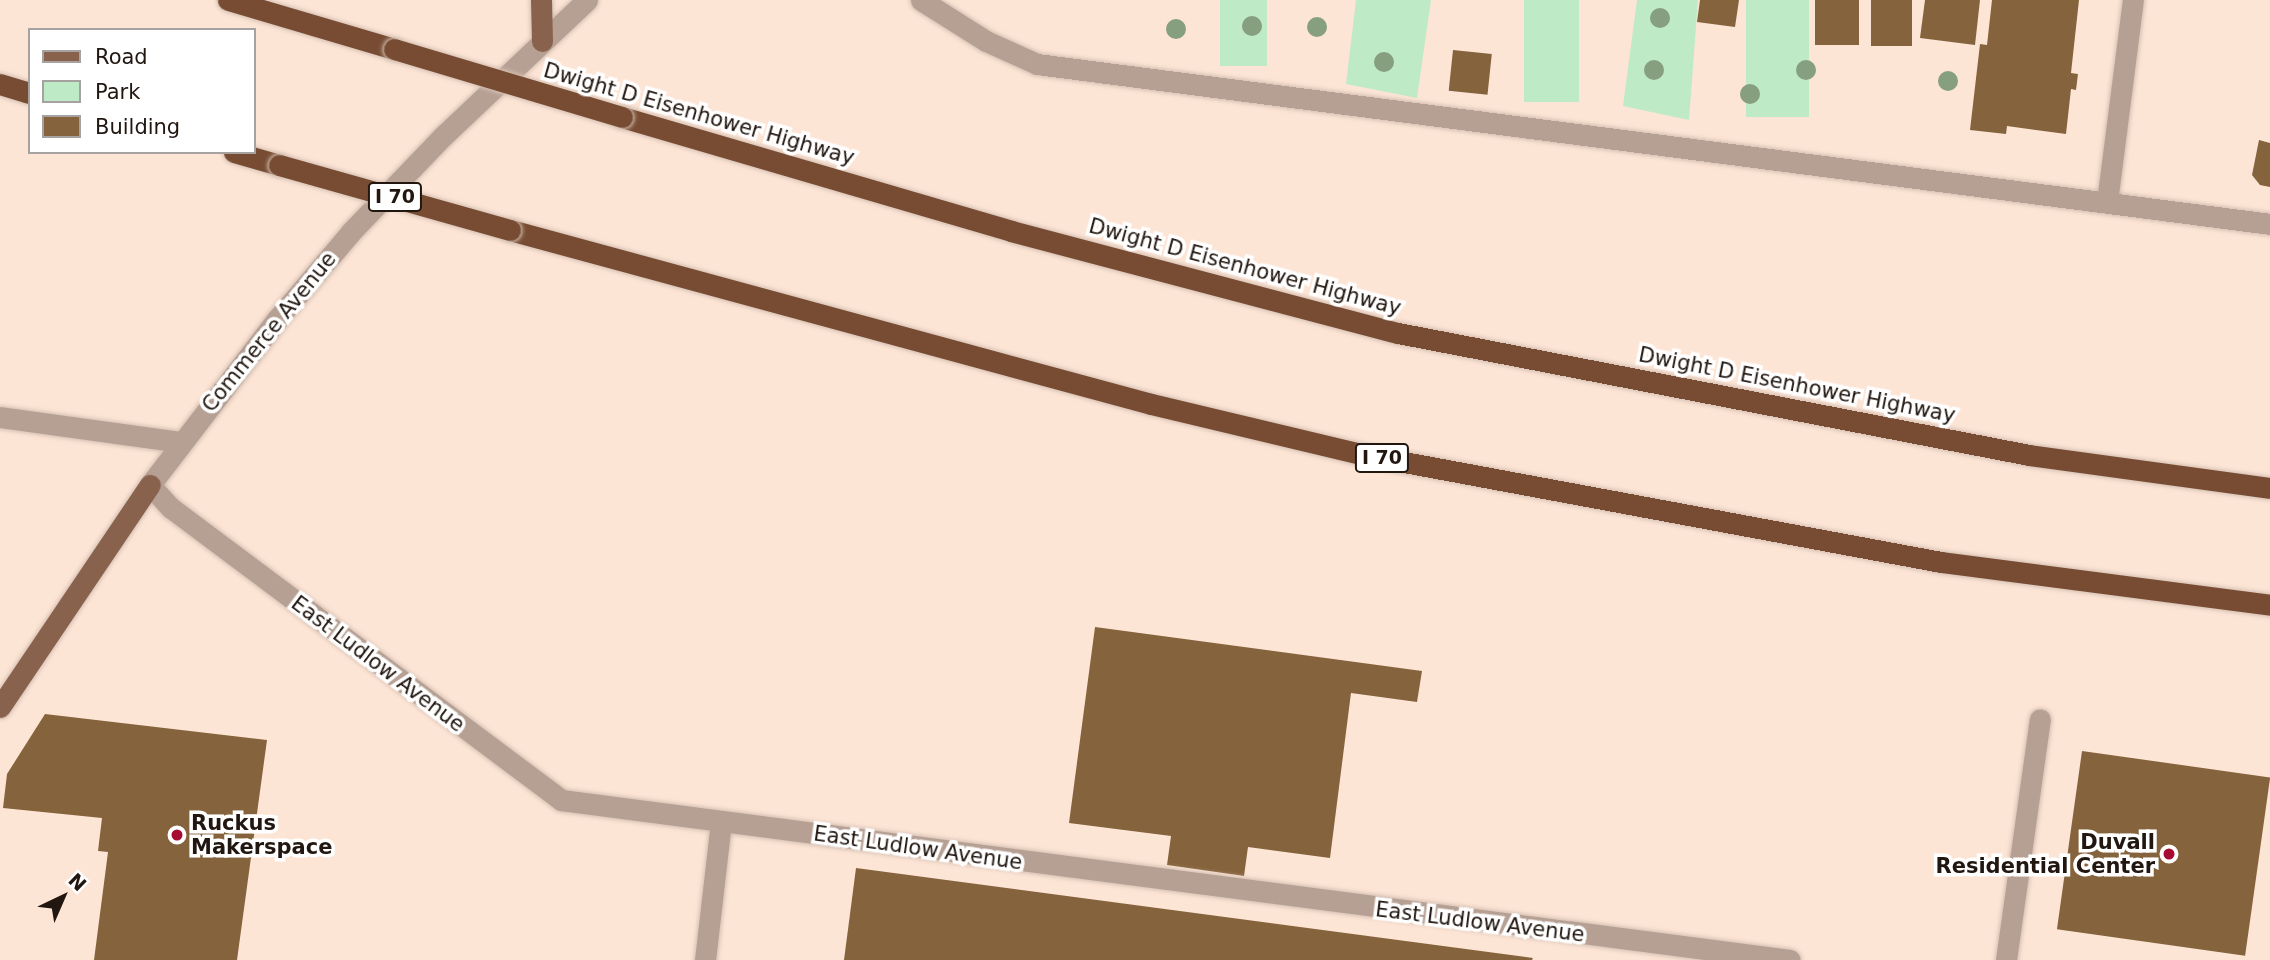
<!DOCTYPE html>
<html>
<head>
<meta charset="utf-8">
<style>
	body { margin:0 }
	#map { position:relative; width:2270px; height:960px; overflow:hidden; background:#fde5d6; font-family:"DejaVu Sans",sans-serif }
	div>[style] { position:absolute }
	.green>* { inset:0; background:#beeac6; transform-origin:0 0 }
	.building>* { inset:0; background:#85633c; transform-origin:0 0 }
	.roads { filter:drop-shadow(0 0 2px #d5c0b2) drop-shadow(0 0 2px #d5c0b2) }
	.minor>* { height:21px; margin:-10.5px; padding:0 10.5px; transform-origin:10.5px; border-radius:10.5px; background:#b6a094 }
	.major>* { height:21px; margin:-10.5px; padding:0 10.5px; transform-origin:10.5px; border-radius:10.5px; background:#88624d }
	.highway>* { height:21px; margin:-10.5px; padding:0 10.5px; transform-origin:10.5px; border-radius:10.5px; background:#774c33 }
	.bridges { filter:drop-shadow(0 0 2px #d5c0b2) drop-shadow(0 0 2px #d5c0b2) }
	.highway-bridge>* { height:21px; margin:-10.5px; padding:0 10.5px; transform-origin:10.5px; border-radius:10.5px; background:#774c33 }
	.trees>* { width:20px; height:20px; margin:-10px; border-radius:50%; background:#869f7f }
	.dots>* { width:19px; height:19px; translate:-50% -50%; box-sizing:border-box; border:4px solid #fff; border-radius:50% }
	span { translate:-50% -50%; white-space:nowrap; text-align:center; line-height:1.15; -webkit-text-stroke:7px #fff; paint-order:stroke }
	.shield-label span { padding:2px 5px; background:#fff; border:2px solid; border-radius:5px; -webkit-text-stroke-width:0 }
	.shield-label { font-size:19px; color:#211610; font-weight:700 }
	.street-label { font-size:21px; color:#211610 }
	.poi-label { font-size:21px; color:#211610; font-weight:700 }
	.left { translate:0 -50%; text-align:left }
	.right { translate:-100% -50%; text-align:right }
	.legend { position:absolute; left:28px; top:28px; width:228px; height:126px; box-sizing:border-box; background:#fff; border:2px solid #a6a29f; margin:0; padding:9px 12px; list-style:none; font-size:21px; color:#211610 }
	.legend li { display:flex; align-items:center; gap:14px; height:35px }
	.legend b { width:35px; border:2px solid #a6a29f }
	.north { position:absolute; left:28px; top:862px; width:70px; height:70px; -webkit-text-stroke:5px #fff; paint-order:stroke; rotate:44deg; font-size:19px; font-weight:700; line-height:28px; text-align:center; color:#211610 }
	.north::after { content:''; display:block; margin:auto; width:24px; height:32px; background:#211610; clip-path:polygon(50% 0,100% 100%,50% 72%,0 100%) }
</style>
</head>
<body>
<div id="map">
	<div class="green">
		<i style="left:1220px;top:0;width:47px;height:66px"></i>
		<i style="clip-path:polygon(1356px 0,1431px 0,1417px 98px,1346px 84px)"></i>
		<i style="left:1524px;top:0;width:55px;height:102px"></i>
		<i style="clip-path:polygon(1637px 0,1698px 0,1689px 120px,1623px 106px)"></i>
		<i style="left:1746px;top:0;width:63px;height:117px"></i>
	</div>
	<div class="building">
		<i style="clip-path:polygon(1700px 0,1739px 0,1735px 27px,1697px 22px)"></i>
		<i style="left:1815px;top:0;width:44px;height:45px"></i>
		<i style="left:1871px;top:0;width:41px;height:46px"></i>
		<i style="clip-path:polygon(1925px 0,1980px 0,1975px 45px,1920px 38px)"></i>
		<i style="clip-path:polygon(1992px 0,2079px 0,2071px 73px,2078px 74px,2076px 90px,2071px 89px,2066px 134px,2007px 126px,2006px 134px,1970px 130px,1980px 44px,1987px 45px)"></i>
		<i style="left:1453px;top:50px;width:39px;height:41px;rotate:6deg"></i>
		<i style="clip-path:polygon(2259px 140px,2270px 143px,2270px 187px,2260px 185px,2252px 175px)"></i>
		<i style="clip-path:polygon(1095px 627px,1422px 671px,1417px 702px,1351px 693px,1330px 858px,1248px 847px,1244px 876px,1167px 865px,1171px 836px,1069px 823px)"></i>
		<i style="clip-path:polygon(45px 714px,267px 740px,237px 960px,94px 960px,108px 852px,98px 851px,102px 818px,3px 808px,7px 774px)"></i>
		<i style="left:2082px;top:751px;width:190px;height:180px;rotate:8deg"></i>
		<i style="clip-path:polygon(856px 868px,1533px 958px,1532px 960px,844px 960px)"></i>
	</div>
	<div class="roads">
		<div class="minor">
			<i style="left:587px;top:0;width:199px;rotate:136.6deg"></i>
			<i style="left:442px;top:137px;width:132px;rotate:133.8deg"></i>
			<i style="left:351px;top:232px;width:113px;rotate:130.3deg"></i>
			<i style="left:278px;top:318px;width:210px;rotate:127.5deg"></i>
			<i style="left:150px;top:485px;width:31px;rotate:48deg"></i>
			<i style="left:171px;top:508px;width:487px;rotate:36.8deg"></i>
			<i style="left:561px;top:800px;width:1239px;rotate:7.42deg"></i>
			<i style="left:921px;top:0;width:77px;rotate:32.2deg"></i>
			<i style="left:986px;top:41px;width:56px;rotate:24.3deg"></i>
			<i style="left:1037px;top:64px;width:1243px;rotate:7.39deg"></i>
			<i style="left:2107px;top:202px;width:204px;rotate:-82.7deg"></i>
			<i style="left:0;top:417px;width:182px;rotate:7.9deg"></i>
			<i style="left:705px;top:960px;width:140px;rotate:-83.4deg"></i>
			<i style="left:2006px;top:960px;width:243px;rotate:-82deg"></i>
		</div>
		<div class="major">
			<i style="left:541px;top:0;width:41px;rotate:88.6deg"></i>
			<i style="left:0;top:707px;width:268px;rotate:-56deg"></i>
		</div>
		<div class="highway">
			<i style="left:228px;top:0;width:173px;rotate:16.4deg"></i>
			<i style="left:0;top:84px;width:31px;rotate:17deg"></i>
			<i style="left:622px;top:117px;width:405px;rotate:16.3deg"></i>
			<i style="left:1011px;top:231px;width:400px;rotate:14.8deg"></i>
			<i style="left:1398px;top:333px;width:643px;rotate:10.94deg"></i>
			<i style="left:2029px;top:455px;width:243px;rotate:7.8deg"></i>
			<i style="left:234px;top:152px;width:47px;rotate:16.1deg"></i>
			<i style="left:510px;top:230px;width:664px;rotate:15.19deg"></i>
			<i style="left:1151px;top:404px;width:216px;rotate:13.4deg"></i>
			<i style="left:1361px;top:454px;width:590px;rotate:10.55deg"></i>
			<i style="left:1941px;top:562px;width:332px;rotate:7.4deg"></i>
		</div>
	</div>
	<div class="bridges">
		<div class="highway-bridge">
			<i style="left:394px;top:49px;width:238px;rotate:16.6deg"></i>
			<i style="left:279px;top:165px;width:240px;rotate:15.7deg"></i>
		</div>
	</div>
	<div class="trees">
		<i style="left:1660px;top:18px"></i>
		<i style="left:1252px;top:26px"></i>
		<i style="left:1317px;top:27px"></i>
		<i style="left:1176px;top:29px"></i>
		<i style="left:1384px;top:62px"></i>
		<i style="left:1654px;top:70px"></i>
		<i style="left:1806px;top:70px"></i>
		<i style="left:1948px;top:81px"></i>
		<i style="left:1750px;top:94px"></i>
	</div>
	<div class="dots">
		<i style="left:177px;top:835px;background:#a60b34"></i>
		<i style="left:2169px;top:854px;background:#a60b34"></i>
	</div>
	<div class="shield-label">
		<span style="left:395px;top:197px">I 70</span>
		<span style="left:1382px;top:458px">I 70</span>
	</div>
	<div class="street-label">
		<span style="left:699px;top:114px;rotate:16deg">Dwight D Eisenhower Highway</span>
		<span style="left:1245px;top:267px;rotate:15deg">Dwight D Eisenhower Highway</span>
		<span style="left:269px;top:332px;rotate:-51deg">Commerce Avenue</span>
		<span style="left:1797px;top:385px;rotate:11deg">Dwight D Eisenhower Highway</span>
		<span style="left:378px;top:664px;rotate:37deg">East Ludlow Avenue</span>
		<span style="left:918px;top:848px;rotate:8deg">East Ludlow Avenue</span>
		<span style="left:1480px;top:922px;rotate:7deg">East Ludlow Avenue</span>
	</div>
	<div class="poi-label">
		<span class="left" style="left:191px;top:835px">Ruckus<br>Makerspace</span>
		<span class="right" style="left:2155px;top:854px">Duvall<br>Residential Center</span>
	</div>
	<ul class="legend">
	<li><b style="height:9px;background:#88624d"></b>Road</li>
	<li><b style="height:19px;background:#beeac6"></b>Park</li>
	<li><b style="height:19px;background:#85633c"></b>Building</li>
	</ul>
	<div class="north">N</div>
</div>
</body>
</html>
